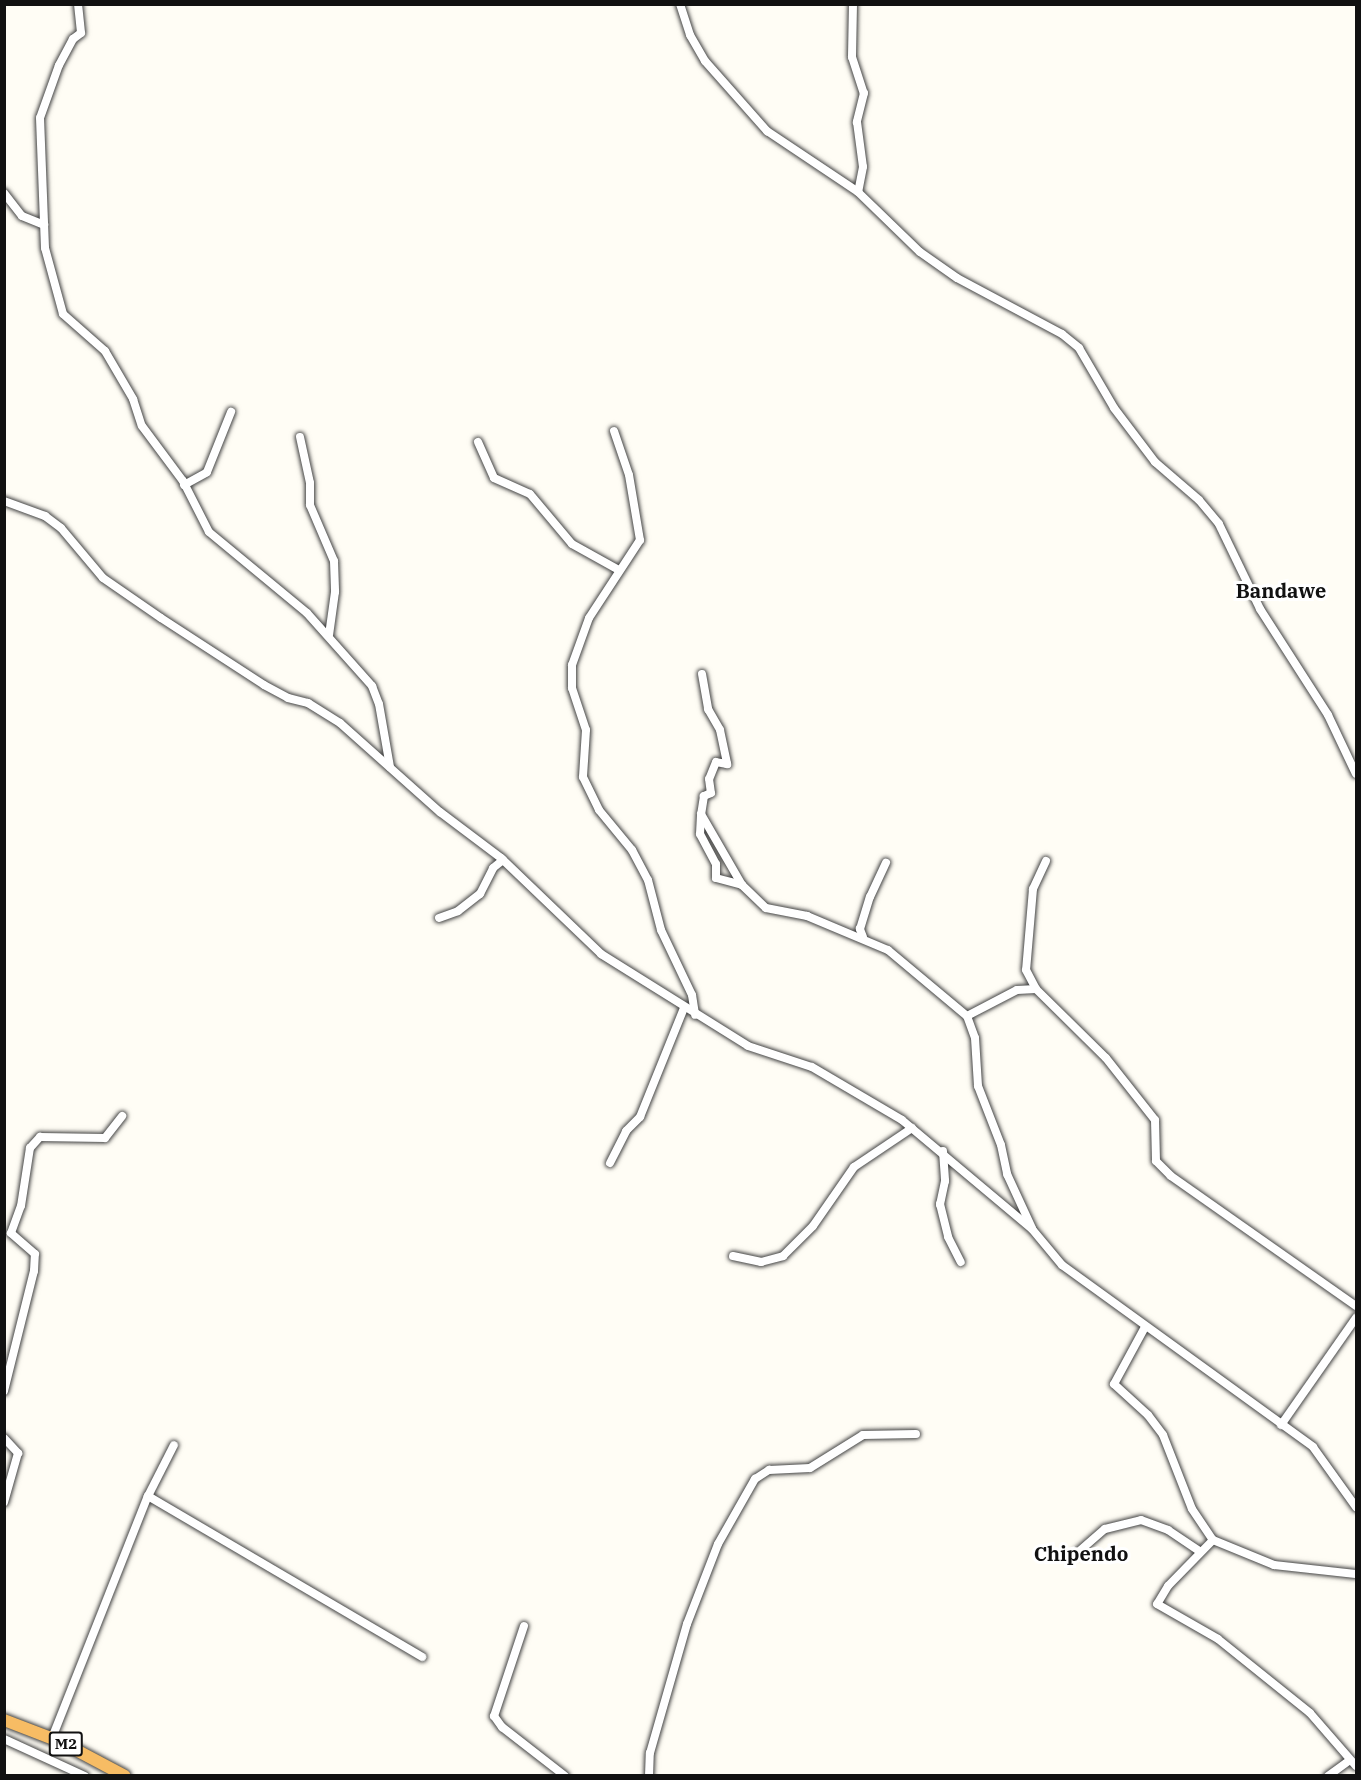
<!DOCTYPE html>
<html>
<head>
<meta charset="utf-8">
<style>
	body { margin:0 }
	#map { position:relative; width:1361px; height:1780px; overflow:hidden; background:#fffdf5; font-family:"IBM Plex Serif",serif }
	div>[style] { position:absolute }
	.roads { filter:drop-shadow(0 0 2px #444) drop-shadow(0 0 2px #444) }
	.minor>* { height:8px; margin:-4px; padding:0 4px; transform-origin:4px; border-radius:4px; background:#fff }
	.trunk>* { height:12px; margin:-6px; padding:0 6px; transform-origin:6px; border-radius:6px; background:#f7bc64 }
	span { translate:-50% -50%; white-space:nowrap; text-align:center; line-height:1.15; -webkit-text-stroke:6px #fff; paint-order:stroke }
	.shield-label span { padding:2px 4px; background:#fff; border:2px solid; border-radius:4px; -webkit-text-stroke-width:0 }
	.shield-label { font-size:15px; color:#111; font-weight:700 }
	.quarter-label { font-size:20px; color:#111; font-weight:700 }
	.frame { position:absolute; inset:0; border:6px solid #111; pointer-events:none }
</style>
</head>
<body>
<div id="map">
	<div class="roads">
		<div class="minor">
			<i style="left:78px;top:4px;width:29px;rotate:84deg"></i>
			<i style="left:81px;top:33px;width:10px;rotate:143deg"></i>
			<i style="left:73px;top:39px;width:30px;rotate:118deg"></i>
			<i style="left:59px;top:65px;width:56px;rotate:109.7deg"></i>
			<i style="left:40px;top:118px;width:130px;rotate:87.8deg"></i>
			<i style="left:45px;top:248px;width:68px;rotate:74.7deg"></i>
			<i style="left:63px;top:314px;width:56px;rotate:41.4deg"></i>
			<i style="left:105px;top:351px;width:56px;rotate:59.7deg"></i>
			<i style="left:133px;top:399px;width:28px;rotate:72deg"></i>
			<i style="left:142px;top:426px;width:69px;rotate:53.3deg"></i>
			<i style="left:183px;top:481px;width:57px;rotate:63deg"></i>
			<i style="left:209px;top:532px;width:127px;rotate:39.6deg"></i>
			<i style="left:307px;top:613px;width:98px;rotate:48.3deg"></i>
			<i style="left:372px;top:686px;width:19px;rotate:69deg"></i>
			<i style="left:379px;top:704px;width:64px;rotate:80.1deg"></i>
			<i style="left:680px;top:4px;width:33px;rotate:72deg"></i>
			<i style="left:690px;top:35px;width:30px;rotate:60deg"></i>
			<i style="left:705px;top:61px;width:94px;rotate:48.5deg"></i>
			<i style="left:767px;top:131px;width:110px;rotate:33.8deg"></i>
			<i style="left:858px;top:192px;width:86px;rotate:44.1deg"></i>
			<i style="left:920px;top:252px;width:45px;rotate:35.1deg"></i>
			<i style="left:957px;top:278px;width:119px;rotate:28.1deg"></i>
			<i style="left:1062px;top:334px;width:22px;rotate:39deg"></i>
			<i style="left:1079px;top:348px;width:69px;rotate:59.7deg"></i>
			<i style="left:1114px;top:408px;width:68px;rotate:52.8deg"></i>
			<i style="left:1155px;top:462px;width:58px;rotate:40.8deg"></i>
			<i style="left:1199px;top:500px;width:31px;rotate:50deg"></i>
			<i style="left:1219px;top:524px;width:94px;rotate:64.2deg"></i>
			<i style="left:1260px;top:609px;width:126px;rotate:57.3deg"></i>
			<i style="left:1328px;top:715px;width:65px;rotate:64.6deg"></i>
			<i style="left:853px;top:4px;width:53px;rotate:91.1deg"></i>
			<i style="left:852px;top:57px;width:38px;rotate:72deg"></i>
			<i style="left:864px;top:93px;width:30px;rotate:104deg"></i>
			<i style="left:857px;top:122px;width:45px;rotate:82.4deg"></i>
			<i style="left:863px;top:167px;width:25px;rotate:101deg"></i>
			<i style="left:4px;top:193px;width:29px;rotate:52deg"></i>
			<i style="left:22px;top:216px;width:24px;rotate:22deg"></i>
			<i style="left:614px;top:431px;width:46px;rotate:71.2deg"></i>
			<i style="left:629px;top:475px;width:66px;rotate:80.4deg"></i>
			<i style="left:640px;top:540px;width:93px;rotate:123.2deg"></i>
			<i style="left:589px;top:618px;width:50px;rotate:109.9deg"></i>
			<i style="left:572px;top:665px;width:23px;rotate:90deg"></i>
			<i style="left:572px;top:688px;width:44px;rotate:71.6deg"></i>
			<i style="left:586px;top:730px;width:47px;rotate:93.7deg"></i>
			<i style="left:583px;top:777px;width:37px;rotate:64deg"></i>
			<i style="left:599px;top:810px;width:52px;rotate:50.5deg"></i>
			<i style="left:632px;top:850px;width:34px;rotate:62deg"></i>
			<i style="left:648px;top:880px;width:52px;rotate:75.4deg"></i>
			<i style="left:661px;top:930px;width:72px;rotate:64.5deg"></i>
			<i style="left:692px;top:995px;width:20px;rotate:81deg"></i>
			<i style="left:300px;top:437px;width:47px;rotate:77.7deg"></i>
			<i style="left:310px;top:483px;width:22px;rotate:90deg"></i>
			<i style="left:310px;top:505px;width:61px;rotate:66.8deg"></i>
			<i style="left:334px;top:561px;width:31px;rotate:88deg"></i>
			<i style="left:335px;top:592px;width:43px;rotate:97.9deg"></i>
			<i style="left:478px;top:442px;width:39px;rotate:66deg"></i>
			<i style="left:494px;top:478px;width:39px;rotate:24deg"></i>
			<i style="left:530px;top:494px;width:65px;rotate:50deg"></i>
			<i style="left:572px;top:544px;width:54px;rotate:29deg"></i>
			<i style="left:184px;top:485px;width:26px;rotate:-29deg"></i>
			<i style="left:207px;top:472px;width:65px;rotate:-68.2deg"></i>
			<i style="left:4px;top:501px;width:44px;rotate:20.1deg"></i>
			<i style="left:45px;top:516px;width:20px;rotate:37deg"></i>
			<i style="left:61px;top:528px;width:65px;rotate:50deg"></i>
			<i style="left:103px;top:578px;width:70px;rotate:34.6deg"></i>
			<i style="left:161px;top:618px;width:123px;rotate:33deg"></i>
			<i style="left:264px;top:685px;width:27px;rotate:28deg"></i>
			<i style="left:288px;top:698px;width:21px;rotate:14deg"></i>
			<i style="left:308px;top:703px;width:38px;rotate:32deg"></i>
			<i style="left:340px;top:723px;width:134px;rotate:41.7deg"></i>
			<i style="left:440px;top:812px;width:76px;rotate:37deg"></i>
			<i style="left:501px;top:858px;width:139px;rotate:43.8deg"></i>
			<i style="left:601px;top:954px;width:173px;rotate:32deg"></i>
			<i style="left:748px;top:1046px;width:67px;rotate:18.2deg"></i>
			<i style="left:812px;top:1067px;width:104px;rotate:30.5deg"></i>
			<i style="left:902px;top:1120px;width:170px;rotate:40deg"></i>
			<i style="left:1032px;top:1229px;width:47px;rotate:50.2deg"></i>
			<i style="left:1062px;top:1265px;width:310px;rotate:35.9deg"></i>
			<i style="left:1313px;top:1447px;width:74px;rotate:54.4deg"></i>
			<i style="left:702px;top:674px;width:36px;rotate:80deg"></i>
			<i style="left:708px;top:709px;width:24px;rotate:60deg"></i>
			<i style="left:720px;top:730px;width:35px;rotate:78deg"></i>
			<i style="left:727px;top:764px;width:11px;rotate:-170deg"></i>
			<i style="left:716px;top:762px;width:18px;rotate:112deg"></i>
			<i style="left:709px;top:779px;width:14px;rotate:82deg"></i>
			<i style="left:711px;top:793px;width:8px;rotate:157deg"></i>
			<i style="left:704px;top:796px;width:18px;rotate:99deg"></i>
			<i style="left:701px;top:814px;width:82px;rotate:60deg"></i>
			<i style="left:742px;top:885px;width:33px;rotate:44deg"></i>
			<i style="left:766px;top:908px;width:42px;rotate:11deg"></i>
			<i style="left:807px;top:916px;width:88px;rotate:22.8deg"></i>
			<i style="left:888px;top:950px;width:103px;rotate:39.9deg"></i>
			<i style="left:967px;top:1016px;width:23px;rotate:70deg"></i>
			<i style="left:975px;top:1038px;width:48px;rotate:86.4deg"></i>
			<i style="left:978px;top:1086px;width:63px;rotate:68.7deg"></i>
			<i style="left:1001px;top:1145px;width:30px;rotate:78deg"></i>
			<i style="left:1007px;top:1174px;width:60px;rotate:65.2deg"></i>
			<i style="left:701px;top:815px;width:19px;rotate:93deg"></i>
			<i style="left:700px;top:834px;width:34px;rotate:62deg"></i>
			<i style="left:716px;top:864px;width:14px;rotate:90deg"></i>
			<i style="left:716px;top:878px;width:27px;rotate:15deg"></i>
			<i style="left:1046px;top:861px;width:31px;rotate:115deg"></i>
			<i style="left:1033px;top:889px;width:81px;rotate:94.9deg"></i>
			<i style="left:1026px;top:970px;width:21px;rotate:62deg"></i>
			<i style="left:1036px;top:989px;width:98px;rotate:44.6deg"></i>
			<i style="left:1106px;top:1058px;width:79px;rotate:51.7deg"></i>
			<i style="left:1155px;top:1120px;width:41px;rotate:88.6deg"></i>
			<i style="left:1156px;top:1161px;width:21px;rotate:45deg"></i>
			<i style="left:1171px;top:1176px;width:226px;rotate:35.1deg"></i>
			<i style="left:439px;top:918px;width:20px;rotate:-20deg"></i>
			<i style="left:458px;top:911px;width:28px;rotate:-38deg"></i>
			<i style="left:480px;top:894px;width:29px;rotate:-63deg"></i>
			<i style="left:493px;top:868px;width:13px;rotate:-39deg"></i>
			<i style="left:863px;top:937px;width:9px;rotate:-111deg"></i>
			<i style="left:860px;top:929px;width:34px;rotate:-73deg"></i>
			<i style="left:870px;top:897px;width:38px;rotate:-65deg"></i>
			<i style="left:967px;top:1016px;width:56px;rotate:-27.5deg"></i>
			<i style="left:1017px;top:990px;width:19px;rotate:-3deg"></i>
			<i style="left:943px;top:1151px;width:30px;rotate:86deg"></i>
			<i style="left:945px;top:1181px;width:24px;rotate:102deg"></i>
			<i style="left:940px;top:1204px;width:34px;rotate:76deg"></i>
			<i style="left:948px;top:1237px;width:28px;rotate:63deg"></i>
			<i style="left:610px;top:1163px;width:36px;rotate:-63deg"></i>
			<i style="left:626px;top:1131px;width:20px;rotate:-45deg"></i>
			<i style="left:640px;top:1117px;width:118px;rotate:-68deg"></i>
			<i style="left:733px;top:1256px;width:29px;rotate:12deg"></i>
			<i style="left:761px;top:1262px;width:23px;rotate:-15deg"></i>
			<i style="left:783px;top:1256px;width:42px;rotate:-45deg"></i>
			<i style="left:813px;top:1226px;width:72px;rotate:-55.2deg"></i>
			<i style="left:854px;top:1167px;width:70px;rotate:-33.9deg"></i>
			<i style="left:1145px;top:1327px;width:65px;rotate:118.5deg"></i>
			<i style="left:1114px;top:1384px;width:46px;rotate:42.4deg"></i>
			<i style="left:1148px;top:1415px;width:25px;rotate:53deg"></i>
			<i style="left:1163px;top:1435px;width:79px;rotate:68.6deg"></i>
			<i style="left:1192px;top:1509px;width:37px;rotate:56deg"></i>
			<i style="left:1213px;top:1540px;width:66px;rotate:22.3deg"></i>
			<i style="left:1274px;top:1565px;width:82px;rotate:6.3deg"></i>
			<i style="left:4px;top:1391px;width:124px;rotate:-76deg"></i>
			<i style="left:34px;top:1271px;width:17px;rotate:-87deg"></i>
			<i style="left:35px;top:1254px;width:32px;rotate:-139deg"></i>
			<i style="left:11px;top:1233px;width:29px;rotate:-70deg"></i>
			<i style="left:21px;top:1206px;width:59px;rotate:-81.2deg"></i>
			<i style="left:30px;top:1148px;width:15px;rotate:-48deg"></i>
			<i style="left:40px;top:1137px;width:65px;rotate:0.9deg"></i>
			<i style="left:105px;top:1138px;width:28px;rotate:-52deg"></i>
			<i style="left:1281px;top:1425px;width:131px;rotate:-55deg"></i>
			<i style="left:4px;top:1438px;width:21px;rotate:47deg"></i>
			<i style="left:18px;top:1453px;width:51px;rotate:105.9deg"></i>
			<i style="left:148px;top:1496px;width:318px;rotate:30.4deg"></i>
			<i style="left:1213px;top:1540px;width:64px;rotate:134.4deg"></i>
			<i style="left:1168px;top:1586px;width:21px;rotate:121deg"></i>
			<i style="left:1157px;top:1604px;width:70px;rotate:29.8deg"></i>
			<i style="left:1218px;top:1639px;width:118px;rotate:38.8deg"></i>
			<i style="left:1310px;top:1713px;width:70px;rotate:49deg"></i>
			<i style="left:1076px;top:1554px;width:38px;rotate:-41deg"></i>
			<i style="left:1105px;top:1529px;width:37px;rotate:-14deg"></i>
			<i style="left:1141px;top:1520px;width:29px;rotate:20deg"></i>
			<i style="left:1168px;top:1530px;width:37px;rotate:34deg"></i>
			<i style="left:524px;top:1626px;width:95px;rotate:108.4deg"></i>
			<i style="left:494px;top:1716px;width:14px;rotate:54deg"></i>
			<i style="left:502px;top:1727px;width:80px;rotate:37.9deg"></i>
			<i style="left:52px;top:1738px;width:260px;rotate:-68.4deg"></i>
			<i style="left:148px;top:1496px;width:57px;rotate:-63deg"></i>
			<i style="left:4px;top:1739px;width:89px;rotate:24.6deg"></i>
			<i style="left:649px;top:1776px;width:23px;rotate:-88deg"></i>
			<i style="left:650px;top:1753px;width:134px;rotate:-74deg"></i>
			<i style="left:687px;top:1624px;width:86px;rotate:-68.8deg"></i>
			<i style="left:718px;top:1544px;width:75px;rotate:-60.4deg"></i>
			<i style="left:755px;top:1479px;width:17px;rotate:-33deg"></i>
			<i style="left:769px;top:1470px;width:41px;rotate:-2.8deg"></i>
			<i style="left:810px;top:1468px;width:62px;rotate:-31.9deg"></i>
			<i style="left:863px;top:1435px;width:53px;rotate:-1.1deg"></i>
			<i style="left:1328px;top:1776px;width:27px;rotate:-36deg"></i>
		</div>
		<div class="trunk">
			<i style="left:4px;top:1720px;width:61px;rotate:21.1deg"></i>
			<i style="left:61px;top:1742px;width:72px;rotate:28deg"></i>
		</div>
	</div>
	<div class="shield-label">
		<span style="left:66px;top:1744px">M2</span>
	</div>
	<div class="quarter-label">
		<span style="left:1281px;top:590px">Bandawe</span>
		<span style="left:1081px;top:1553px">Chipendo</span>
	</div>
	<div class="frame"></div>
</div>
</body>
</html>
